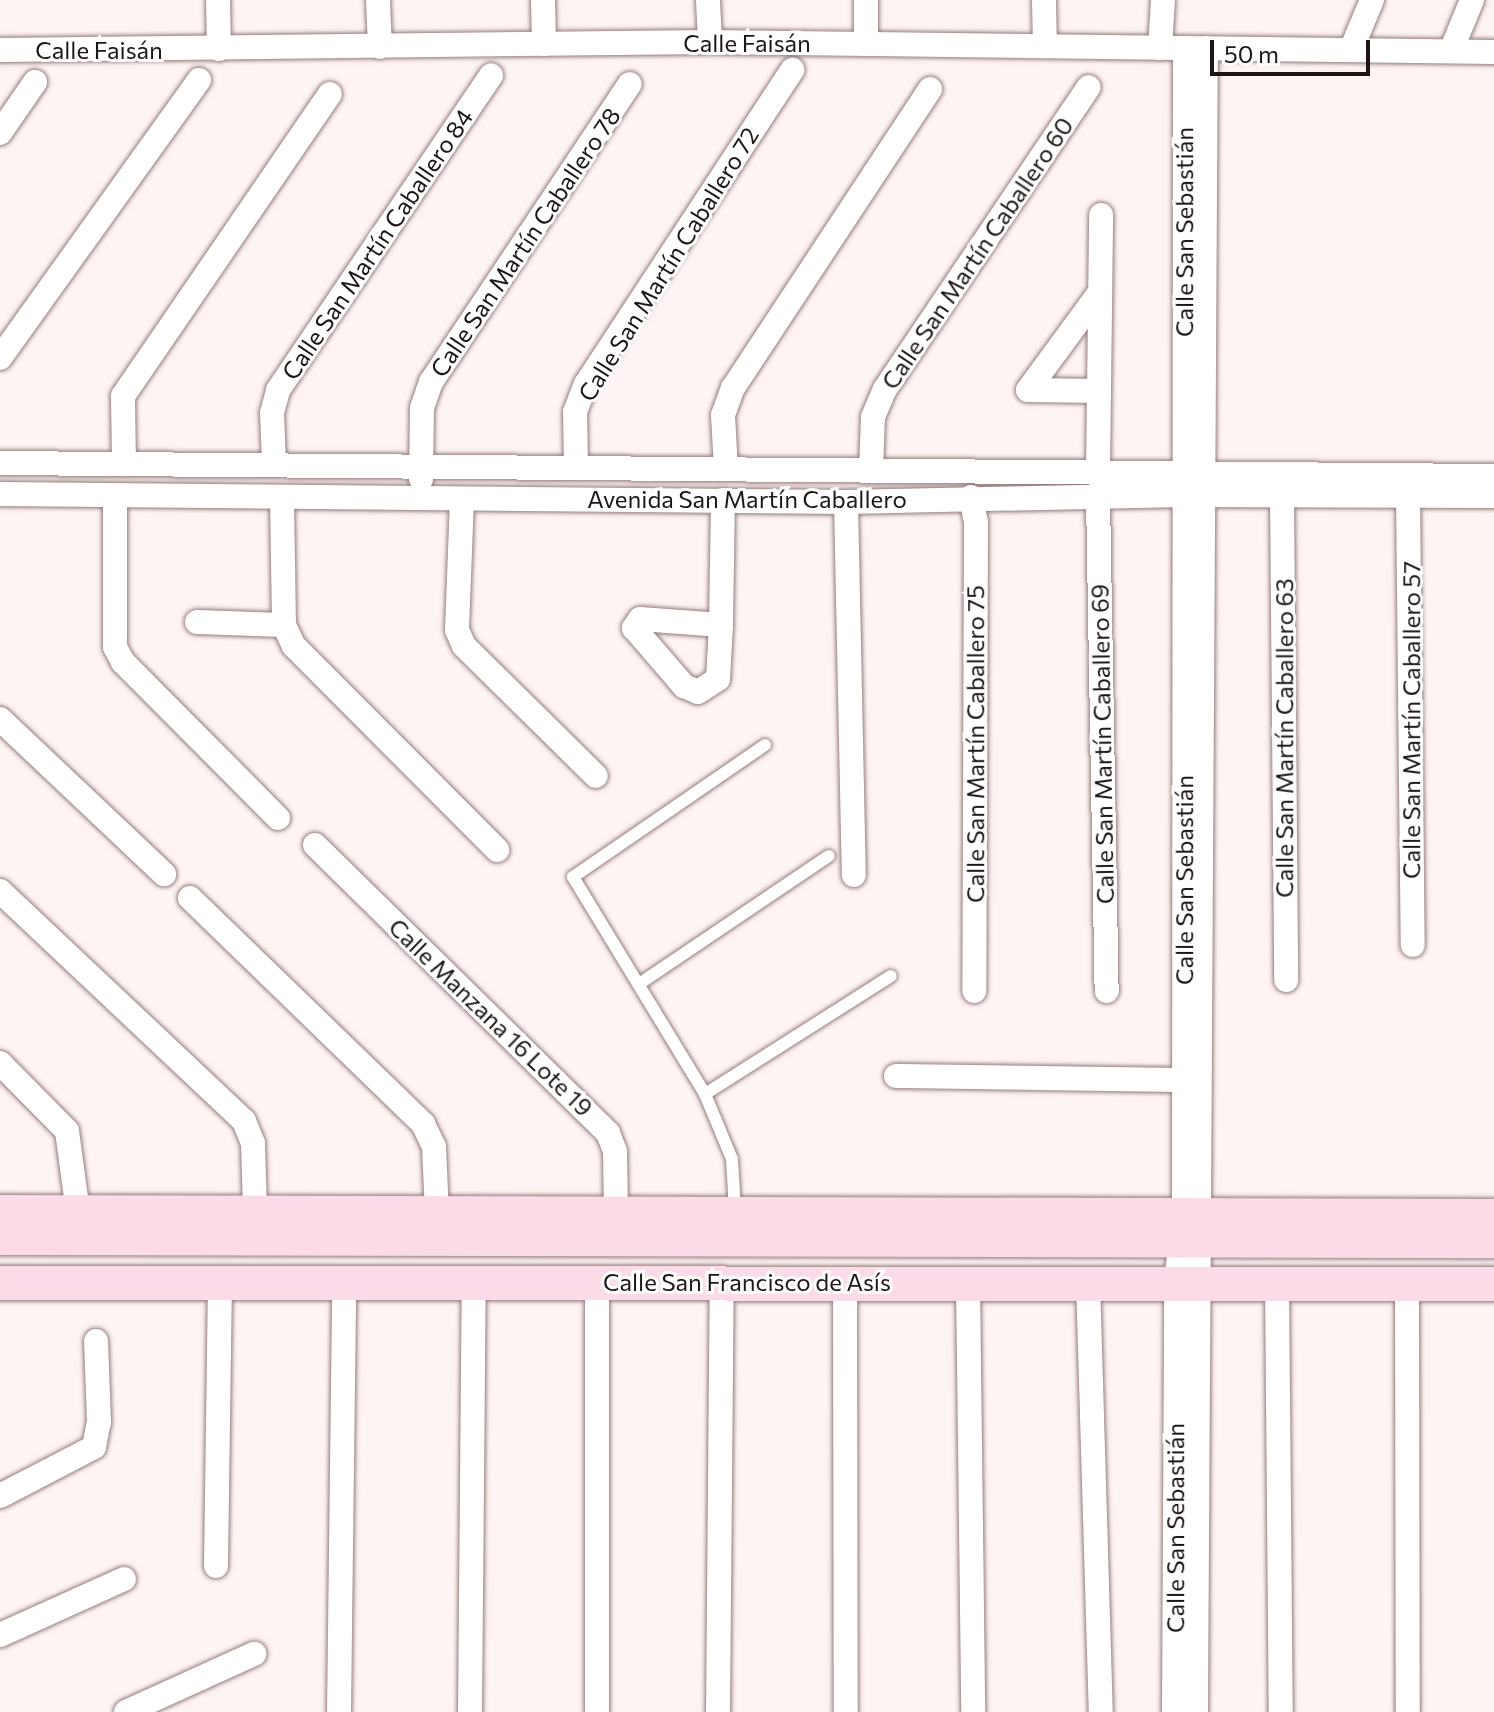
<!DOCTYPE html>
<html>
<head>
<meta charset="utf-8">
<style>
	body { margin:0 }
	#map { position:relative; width:1494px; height:1712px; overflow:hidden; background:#fef4f4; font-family:Commissioner,sans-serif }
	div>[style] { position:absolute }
	.roads { filter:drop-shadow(0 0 2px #937d7b) drop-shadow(0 0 2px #937d7b) }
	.lane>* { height:12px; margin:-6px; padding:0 6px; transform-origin:6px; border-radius:6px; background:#fff }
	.street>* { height:24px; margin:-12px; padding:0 12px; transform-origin:12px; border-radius:12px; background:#fff }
	.secondary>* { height:34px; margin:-17px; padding:0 17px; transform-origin:17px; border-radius:17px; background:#fbdbe7 }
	span { translate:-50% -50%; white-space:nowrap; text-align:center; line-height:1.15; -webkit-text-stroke:6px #fff; paint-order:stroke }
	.street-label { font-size:24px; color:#1d1514 }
	.scale { position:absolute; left:1210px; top:40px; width:160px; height:36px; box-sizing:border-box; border:4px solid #1d1514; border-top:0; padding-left:10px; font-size:24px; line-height:28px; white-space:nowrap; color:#1d1514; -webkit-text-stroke:6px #fff; paint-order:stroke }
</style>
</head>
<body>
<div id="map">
	<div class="roads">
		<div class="lane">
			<i style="left:639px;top:984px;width:229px;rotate:-34deg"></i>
			<i style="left:705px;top:1094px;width:220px;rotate:-32.4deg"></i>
			<i style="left:735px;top:1210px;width:51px;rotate:-93.4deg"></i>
			<i style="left:732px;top:1159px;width:70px;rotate:-112.6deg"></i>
			<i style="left:705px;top:1094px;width:254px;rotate:-121.3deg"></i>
			<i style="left:573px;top:877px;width:233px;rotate:-34.5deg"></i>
		</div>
		<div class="street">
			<i style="left:218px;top:0;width:49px;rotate:88.8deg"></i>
			<i style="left:378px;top:0;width:47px;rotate:87.6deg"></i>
			<i style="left:543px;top:0;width:44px;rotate:88.7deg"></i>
			<i style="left:708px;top:0;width:42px;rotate:87.3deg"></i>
			<i style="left:866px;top:0;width:44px;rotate:90deg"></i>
			<i style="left:1044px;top:0;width:46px;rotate:88.8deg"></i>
			<i style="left:1160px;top:48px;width:48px;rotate:-86.4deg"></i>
			<i style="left:0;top:50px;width:710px;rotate:-0.65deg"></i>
			<i style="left:710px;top:42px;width:784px;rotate:0.73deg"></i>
			<i style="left:1351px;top:50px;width:54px;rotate:-67.2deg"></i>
			<i style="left:1451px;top:51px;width:55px;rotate:-67.6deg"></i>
			<i style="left:0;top:133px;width:62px;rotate:-55.5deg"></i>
			<i style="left:0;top:358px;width:342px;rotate:-54.4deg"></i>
			<i style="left:1028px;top:390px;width:122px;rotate:-53.7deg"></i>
			<i style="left:1028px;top:390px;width:71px;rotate:0.8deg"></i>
			<i style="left:0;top:463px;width:1494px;rotate:0.5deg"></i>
			<i style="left:124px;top:463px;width:67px;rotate:-90.9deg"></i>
			<i style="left:123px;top:396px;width:366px;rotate:-55.6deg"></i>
			<i style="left:274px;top:464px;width:51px;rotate:-92.2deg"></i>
			<i style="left:272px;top:413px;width:24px;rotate:-75deg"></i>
			<i style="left:278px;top:390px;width:380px;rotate:-55.9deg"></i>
			<i style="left:576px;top:467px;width:55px;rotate:-91deg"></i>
			<i style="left:575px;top:412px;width:30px;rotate:-69deg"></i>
			<i style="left:586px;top:384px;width:376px;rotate:-56.7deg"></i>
			<i style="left:726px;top:469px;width:54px;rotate:-93.2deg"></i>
			<i style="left:723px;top:415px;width:29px;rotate:-70deg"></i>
			<i style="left:733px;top:388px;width:358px;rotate:-56.6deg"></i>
			<i style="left:871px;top:471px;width:54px;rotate:-87.9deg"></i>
			<i style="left:873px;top:417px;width:30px;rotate:-67deg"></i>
			<i style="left:885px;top:389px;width:364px;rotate:-56deg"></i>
			<i style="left:1098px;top:472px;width:257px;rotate:-89.3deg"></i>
			<i style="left:421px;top:479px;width:71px;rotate:-89.2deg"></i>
			<i style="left:422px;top:408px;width:28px;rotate:-71deg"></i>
			<i style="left:431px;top:382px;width:358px;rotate:-56.3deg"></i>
			<i style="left:0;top:494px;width:846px;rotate:0.54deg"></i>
			<i style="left:846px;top:502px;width:338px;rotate:-1.2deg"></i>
			<i style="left:1184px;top:495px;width:310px;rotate:0.2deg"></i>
			<i style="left:1282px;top:495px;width:485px;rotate:89.5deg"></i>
			<i style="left:1408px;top:495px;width:450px;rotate:89.4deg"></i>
			<i style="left:1098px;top:496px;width:495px;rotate:89deg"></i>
			<i style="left:115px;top:497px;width:150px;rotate:90deg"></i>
			<i style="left:115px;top:647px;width:17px;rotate:62deg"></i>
			<i style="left:123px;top:662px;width:220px;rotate:45.2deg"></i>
			<i style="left:971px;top:497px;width:25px;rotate:79deg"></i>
			<i style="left:976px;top:522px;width:469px;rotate:90.2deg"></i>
			<i style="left:282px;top:498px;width:127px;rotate:89.1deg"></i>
			<i style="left:284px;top:625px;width:23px;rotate:65deg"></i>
			<i style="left:294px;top:646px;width:288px;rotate:45.1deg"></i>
			<i style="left:462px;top:499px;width:131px;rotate:92.2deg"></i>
			<i style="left:457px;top:630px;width:17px;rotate:66deg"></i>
			<i style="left:464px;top:646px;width:185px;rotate:44.6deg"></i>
			<i style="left:846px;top:502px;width:373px;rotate:88.8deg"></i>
			<i style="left:197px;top:622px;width:87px;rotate:2deg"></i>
			<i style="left:721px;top:625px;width:81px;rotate:-175.8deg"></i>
			<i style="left:640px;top:619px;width:11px;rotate:124deg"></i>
			<i style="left:634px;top:628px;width:77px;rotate:49.2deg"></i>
			<i style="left:684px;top:686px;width:15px;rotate:23deg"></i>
			<i style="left:698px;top:692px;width:24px;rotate:-33deg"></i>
			<i style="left:718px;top:679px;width:54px;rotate:-86.8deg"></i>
			<i style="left:721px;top:625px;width:125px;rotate:-89.1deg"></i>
			<i style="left:0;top:719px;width:226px;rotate:43.4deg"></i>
			<i style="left:315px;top:845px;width:411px;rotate:44.5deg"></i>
			<i style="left:608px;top:1133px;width:19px;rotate:69deg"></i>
			<i style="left:615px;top:1151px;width:62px;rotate:89.1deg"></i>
			<i style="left:0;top:891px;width:335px;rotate:43.3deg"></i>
			<i style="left:244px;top:1121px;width:24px;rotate:68deg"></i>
			<i style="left:253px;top:1143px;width:69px;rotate:88.3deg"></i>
			<i style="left:190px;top:898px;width:325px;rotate:44.1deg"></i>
			<i style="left:423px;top:1124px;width:25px;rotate:64deg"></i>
			<i style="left:434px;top:1147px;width:66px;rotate:87.4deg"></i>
			<i style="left:0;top:1063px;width:95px;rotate:45.4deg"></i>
			<i style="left:67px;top:1131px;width:82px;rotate:82.3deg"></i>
			<i style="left:896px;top:1076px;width:288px;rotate:0.8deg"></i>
			<i style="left:968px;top:1281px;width:431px;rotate:89.3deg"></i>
			<i style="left:1088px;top:1281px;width:431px;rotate:88.3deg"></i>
			<i style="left:845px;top:1282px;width:430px;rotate:89.9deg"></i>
			<i style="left:1277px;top:1282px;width:430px;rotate:89.5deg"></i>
			<i style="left:1407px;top:1283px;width:429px;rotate:89.9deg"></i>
			<i style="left:0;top:1496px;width:106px;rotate:-27.5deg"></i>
			<i style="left:94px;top:1447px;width:25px;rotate:-79deg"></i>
			<i style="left:99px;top:1422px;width:81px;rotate:-92.1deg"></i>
			<i style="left:216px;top:1566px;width:284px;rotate:-89.2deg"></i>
			<i style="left:0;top:1635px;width:136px;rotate:-24.3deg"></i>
			<i style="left:126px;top:1712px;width:141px;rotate:-24.4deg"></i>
			<i style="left:339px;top:1712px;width:430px;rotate:-89.3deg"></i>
			<i style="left:470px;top:1712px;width:430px;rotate:-89.5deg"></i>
			<i style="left:597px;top:1712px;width:430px;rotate:-90deg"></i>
			<i style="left:718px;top:1712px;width:431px;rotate:-89.5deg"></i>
			<i style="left:1174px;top:1712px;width:431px;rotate:-89.7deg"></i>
			<i style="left:1176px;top:1281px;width:67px;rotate:-83.2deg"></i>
			<i style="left:1184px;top:1214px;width:1166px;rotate:-89.95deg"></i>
			<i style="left:1196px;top:1712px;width:1664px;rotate:-89.66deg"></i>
		</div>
		<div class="secondary">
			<i style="left:0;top:1212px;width:1494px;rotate:0.15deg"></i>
			<i style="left:0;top:1238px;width:1494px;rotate:0.12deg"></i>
			<i style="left:0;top:1283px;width:1494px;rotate:0.04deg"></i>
		</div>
	</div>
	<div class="street-label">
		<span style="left:747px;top:43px">Calle Faisán</span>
		<span style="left:99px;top:50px">Calle Faisán</span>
		<span style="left:1184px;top:232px;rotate:-90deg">Calle San Sebastián</span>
		<span style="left:525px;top:242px;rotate:-56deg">Calle San Martín Caballero 78</span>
		<span style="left:377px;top:244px;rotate:-56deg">Calle San Martín Caballero 84</span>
		<span style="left:977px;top:253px;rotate:-56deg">Calle San Martín Caballero 60</span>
		<span style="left:668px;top:264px;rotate:-58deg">Calle San Martín Caballero 72</span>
		<span style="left:747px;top:499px">Avenida San Martín Caballero</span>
		<span style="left:1411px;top:720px;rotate:-90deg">Calle San Martín Caballero 57</span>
		<span style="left:1284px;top:738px;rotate:-90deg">Calle San Martín Caballero 63</span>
		<span style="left:975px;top:744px;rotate:-90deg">Calle San Martín Caballero 75</span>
		<span style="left:1102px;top:744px;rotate:-91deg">Calle San Martín Caballero 69</span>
		<span style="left:1184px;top:880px;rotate:-90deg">Calle San Sebastián</span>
		<span style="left:491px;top:1017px;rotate:44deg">Calle Manzana 16 Lote 19</span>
		<span style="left:747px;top:1282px">Calle San Francisco de Asís</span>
		<span style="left:1175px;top:1528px;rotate:-90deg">Calle San Sebastián</span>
	</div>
	<div class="scale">50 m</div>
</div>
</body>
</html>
